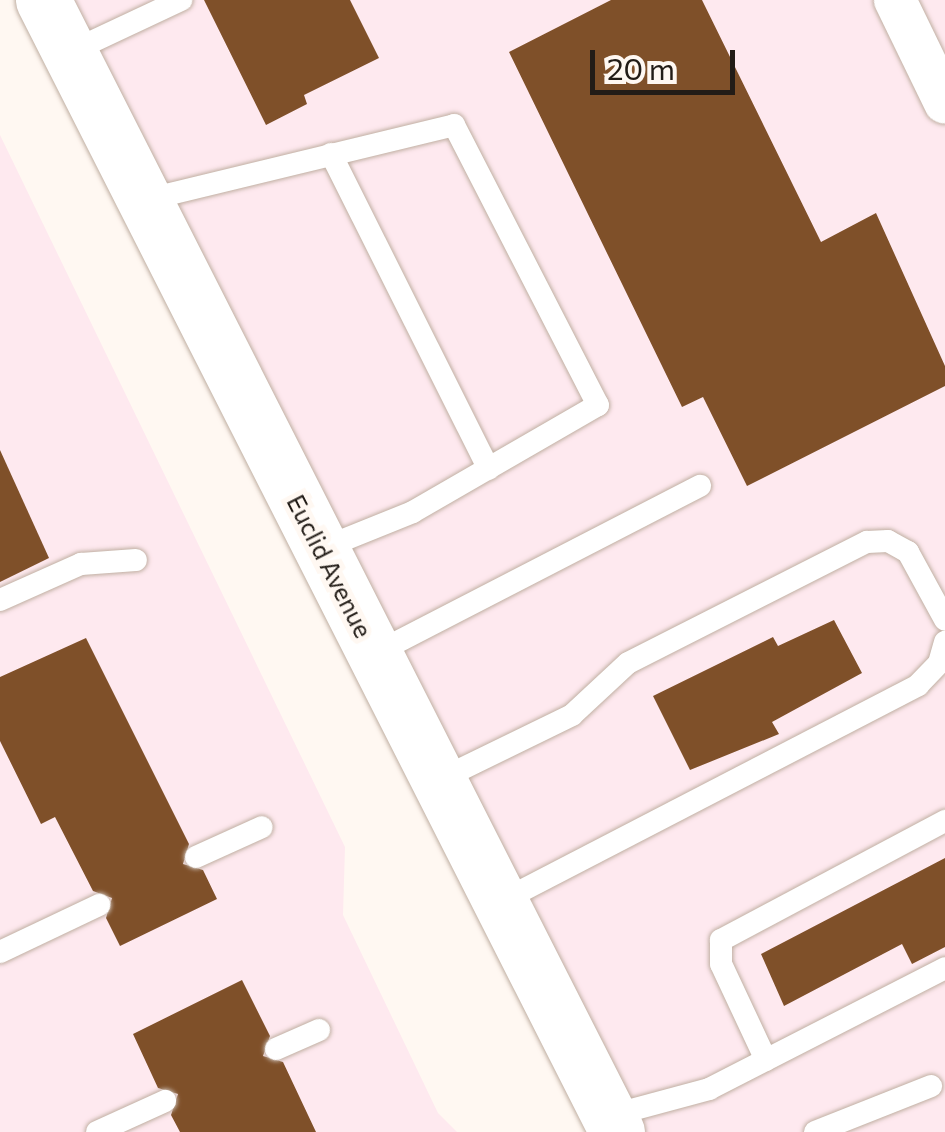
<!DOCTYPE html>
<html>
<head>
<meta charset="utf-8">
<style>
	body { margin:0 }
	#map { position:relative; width:945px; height:1132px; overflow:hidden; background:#fff8f2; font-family:Commissioner,sans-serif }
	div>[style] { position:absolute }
	.commercial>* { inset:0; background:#fee9ef }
	.building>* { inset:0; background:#7f5029 }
	.roads { filter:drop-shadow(0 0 2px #c0afa2) drop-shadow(0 0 2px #c0afa2) }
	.lane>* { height:22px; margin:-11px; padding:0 11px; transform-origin:11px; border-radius:11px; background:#fff }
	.street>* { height:42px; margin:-21px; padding:0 21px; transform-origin:21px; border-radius:21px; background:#fff }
	.primary>* { height:55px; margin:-27.5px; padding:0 27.5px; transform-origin:27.5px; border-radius:27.5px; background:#fff }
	span { translate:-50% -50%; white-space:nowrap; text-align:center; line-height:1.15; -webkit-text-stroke:10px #fff8f2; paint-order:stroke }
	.street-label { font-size:25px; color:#221c17 }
	.scale { position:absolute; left:590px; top:50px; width:145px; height:45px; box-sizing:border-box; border:5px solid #221c17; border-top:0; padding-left:12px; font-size:30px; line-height:35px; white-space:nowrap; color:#221c17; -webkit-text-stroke:8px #fff8f2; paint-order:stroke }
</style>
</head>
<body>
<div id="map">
	<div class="commercial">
		<i style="clip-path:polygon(43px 0,945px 0,945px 1132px,617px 1132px)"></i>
		<i style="clip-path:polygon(0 135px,345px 847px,343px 915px,438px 1113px,457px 1132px,0 1132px)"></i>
	</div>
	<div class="building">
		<i style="clip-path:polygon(204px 0,350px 0,379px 58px,304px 95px,307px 104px,266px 125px)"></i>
		<i style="clip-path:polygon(611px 0,702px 0,821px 242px,876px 213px,945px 366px,945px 386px,747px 486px,703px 397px,682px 407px,509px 52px)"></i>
		<i style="clip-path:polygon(0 450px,49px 558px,0 582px)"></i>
		<i style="clip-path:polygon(834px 620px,862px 673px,772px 722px,779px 734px,690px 770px,653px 696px,773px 637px,778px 646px)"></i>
		<i style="clip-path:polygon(86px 638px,189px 844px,183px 864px,203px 870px,217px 899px,120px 946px,106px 918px,112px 898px,93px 891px,55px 817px,41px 824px,0 741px,0 677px)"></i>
		<i style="clip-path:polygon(945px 858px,945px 947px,912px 964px,902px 944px,784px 1006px,761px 954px)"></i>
		<i style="clip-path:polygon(242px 980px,270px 1036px,263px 1056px,283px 1062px,316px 1132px,180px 1132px,171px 1115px,178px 1094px,158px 1088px,133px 1034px)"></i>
	</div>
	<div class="roads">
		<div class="lane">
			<i style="left:70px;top:52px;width:123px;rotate:-25.1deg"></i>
			<i style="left:331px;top:154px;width:352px;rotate:63.4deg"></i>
			<i style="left:145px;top:200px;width:318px;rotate:-13.6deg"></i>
			<i style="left:454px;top:125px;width:315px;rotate:62.8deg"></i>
			<i style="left:598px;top:405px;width:214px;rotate:150deg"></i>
			<i style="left:413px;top:512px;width:99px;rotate:158.1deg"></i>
			<i style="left:0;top:600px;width:89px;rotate:-24deg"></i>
			<i style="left:81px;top:564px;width:55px;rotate:-4.2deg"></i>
			<i style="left:374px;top:654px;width:367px;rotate:-27.3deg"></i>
			<i style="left:439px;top:780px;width:148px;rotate:-26deg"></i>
			<i style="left:572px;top:715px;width:76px;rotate:-42.9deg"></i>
			<i style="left:628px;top:663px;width:268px;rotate:-26.9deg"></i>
			<i style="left:867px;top:542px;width:21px;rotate:-3deg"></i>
			<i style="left:888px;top:541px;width:23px;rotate:29deg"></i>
			<i style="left:908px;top:552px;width:77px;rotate:61.4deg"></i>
			<i style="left:196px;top:857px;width:72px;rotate:-24.4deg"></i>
			<i style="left:500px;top:902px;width:471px;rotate:-27.4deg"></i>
			<i style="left:918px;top:685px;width:30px;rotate:-46deg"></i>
			<i style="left:939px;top:663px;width:22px;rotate:-74deg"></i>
			<i style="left:0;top:952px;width:110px;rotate:-25.4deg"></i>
			<i style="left:276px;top:1049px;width:47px;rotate:-23.8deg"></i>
			<i style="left:766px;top:1060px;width:106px;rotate:-115.1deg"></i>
			<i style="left:721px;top:964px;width:24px;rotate:-90deg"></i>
			<i style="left:721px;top:940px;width:254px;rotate:-28deg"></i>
			<i style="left:609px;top:1116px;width:104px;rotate:-15.1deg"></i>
			<i style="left:709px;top:1089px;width:265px;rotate:-27.1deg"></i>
			<i style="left:97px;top:1132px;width:75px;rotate:-24.5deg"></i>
			<i style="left:815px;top:1132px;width:125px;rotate:-21.6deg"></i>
		</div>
		<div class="street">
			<i style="left:895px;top:0;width:114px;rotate:64.1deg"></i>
		</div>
		<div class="primary">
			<i style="left:43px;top:0;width:1269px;rotate:63.11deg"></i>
		</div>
	</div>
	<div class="street-label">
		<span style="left:330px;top:566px;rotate:63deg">Euclid Avenue</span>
	</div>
	<div class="scale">20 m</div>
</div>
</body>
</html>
